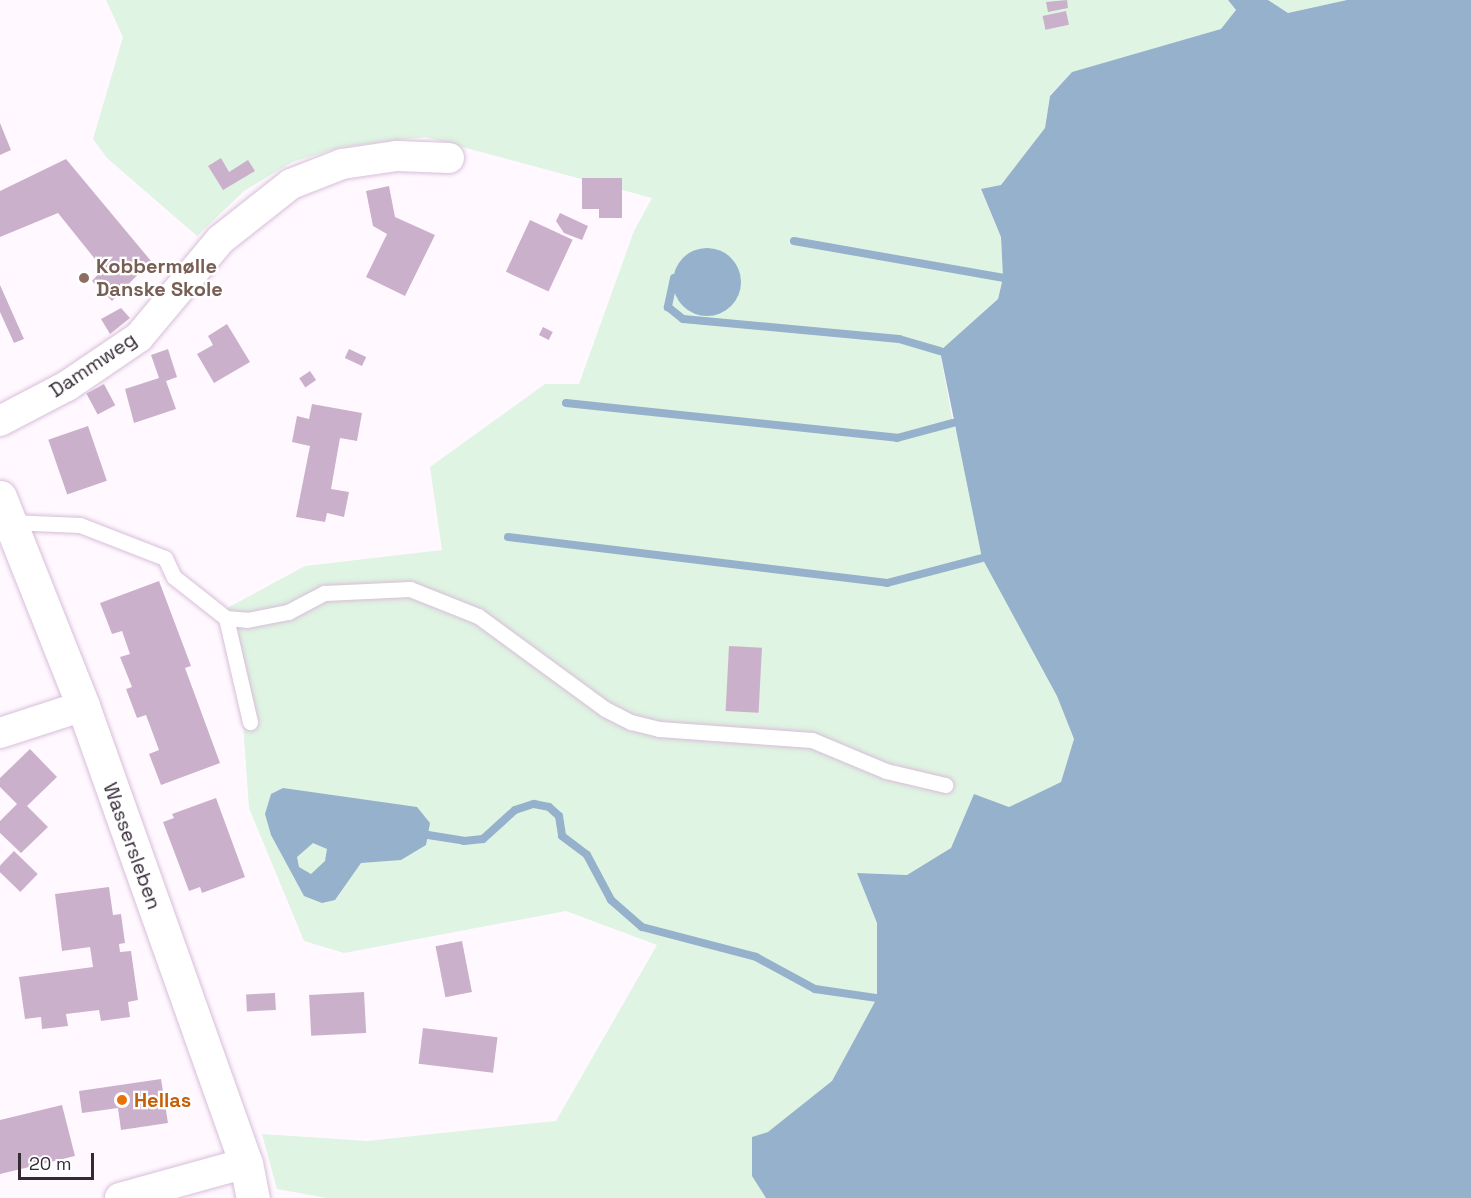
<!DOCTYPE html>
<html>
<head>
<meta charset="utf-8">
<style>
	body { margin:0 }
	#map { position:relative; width:1471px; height:1198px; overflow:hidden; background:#fff9ff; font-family:"Space Grotesk",sans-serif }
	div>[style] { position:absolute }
	.green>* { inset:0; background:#dff4e2 }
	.water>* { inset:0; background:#95b1cc }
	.round { border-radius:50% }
	.stream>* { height:8px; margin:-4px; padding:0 4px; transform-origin:4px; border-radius:4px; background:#95b1cc }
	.building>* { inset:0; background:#cbb0cc; transform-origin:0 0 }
	.roads { filter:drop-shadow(0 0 2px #d8bed9) drop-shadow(0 0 2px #d8bed9) }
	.service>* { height:15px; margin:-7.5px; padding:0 7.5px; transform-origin:7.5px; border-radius:7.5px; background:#fff }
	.minor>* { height:30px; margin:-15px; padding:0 15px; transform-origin:15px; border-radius:15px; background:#fff }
	.tertiary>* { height:33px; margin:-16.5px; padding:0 16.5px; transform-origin:16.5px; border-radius:16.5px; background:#fff }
	.dots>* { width:16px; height:16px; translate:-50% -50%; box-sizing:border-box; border:3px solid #fff; border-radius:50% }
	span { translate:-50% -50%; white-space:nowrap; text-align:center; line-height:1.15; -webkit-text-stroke:4.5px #fff; paint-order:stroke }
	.education-label { font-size:20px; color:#785e54; font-weight:700 }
	.left { translate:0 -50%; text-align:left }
	.street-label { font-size:20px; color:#342a34 }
	.food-label { font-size:20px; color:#c56008; font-weight:700 }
	.scale { position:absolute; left:18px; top:1153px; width:76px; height:27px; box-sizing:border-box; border:3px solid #342a34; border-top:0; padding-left:8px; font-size:18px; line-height:21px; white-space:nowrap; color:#342a34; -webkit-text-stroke:4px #fff; paint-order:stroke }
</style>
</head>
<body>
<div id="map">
	<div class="green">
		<i style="clip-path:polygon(106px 0,1228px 0,1236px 10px,1222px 29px,1072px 72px,1050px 95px,1045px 128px,1001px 186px,981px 190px,1001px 237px,1003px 278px,998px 299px,940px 352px,953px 423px,1074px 739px,1061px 782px,1009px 807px,974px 794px,951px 848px,907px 875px,857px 873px,877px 923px,877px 998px,832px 1081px,820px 1198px,326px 1198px,277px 1189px,262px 1134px,367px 1141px,556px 1121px,657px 945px,566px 911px,344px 953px,304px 941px,249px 808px,243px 724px,218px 613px,305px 566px,442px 550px,430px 467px,545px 384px,579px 384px,634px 231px,652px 198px,425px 137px,342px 147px,292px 162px,244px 191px,197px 236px,107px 158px,93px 139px,123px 37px)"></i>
		<i style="clip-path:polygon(1268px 0,1347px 0,1288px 13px)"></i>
	</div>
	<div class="water">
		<i style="clip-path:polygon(1228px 0,1268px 0,1288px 13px,1347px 0,1471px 0,1471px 1198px,766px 1198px,752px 1176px,752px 1137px,768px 1132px,832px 1081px,877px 998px,877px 923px,857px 873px,907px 875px,951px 848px,974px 794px,1009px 807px,1061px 782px,1074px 739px,1057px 696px,982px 558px,940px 351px,998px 299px,1003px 278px,1001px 237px,981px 189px,1001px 185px,1045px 128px,1050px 96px,1072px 72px,1221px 29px,1236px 10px)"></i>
		<i class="round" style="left:673px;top:248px;width:68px;height:68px"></i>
		<i style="clip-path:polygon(evenodd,283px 788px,417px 807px,430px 823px,426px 845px,401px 860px,361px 863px,335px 900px,322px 903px,304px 896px,271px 835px,265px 814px,271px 794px,283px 788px,313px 843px,327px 849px,325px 861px,311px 874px,299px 867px,297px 857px,313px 843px)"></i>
	</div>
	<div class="stream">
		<i style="left:794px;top:241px;width:212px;rotate:10deg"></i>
		<i style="left:674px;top:278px;width:30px;rotate:102deg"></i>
		<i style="left:668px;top:307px;width:19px;rotate:39deg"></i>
		<i style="left:683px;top:319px;width:217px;rotate:5.3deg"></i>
		<i style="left:899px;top:339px;width:43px;rotate:16.3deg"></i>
		<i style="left:566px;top:403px;width:333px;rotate:6deg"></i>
		<i style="left:897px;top:438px;width:58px;rotate:-15deg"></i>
		<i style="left:508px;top:537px;width:382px;rotate:6.9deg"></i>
		<i style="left:887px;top:583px;width:98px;rotate:-14.7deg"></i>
		<i style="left:428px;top:835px;width:36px;rotate:9deg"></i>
		<i style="left:464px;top:841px;width:19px;rotate:-6deg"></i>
		<i style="left:483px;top:839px;width:43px;rotate:-42.2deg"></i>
		<i style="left:515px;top:810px;width:20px;rotate:-18deg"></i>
		<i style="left:534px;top:804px;width:15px;rotate:11deg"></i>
		<i style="left:549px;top:807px;width:13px;rotate:42deg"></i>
		<i style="left:559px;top:816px;width:20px;rotate:81deg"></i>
		<i style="left:562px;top:836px;width:31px;rotate:37deg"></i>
		<i style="left:587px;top:855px;width:51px;rotate:61.9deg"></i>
		<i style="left:611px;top:900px;width:41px;rotate:41.1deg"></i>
		<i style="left:642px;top:927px;width:118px;rotate:14.7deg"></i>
		<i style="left:756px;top:957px;width:67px;rotate:28.5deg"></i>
		<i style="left:815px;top:989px;width:63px;rotate:8.3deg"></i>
	</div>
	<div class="building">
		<i style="clip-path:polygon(1067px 0,1068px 8px,1048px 12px,1046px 2px)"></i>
		<i style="left:1066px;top:11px;width:14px;height:24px;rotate:78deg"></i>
		<i style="clip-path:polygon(0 123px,11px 150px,0 155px)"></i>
		<i style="clip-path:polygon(221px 158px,229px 172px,248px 160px,255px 171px,223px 190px,208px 166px)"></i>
		<i style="clip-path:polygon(66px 159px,151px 261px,112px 301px,92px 281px,103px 269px,58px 213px,0 237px,0 191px)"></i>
		<i style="clip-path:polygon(582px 178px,622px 178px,622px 218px,599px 218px,599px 209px,582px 209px)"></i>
		<i style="clip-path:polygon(389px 186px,395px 217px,435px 235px,405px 296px,366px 277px,387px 234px,373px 226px,366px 191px)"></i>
		<i style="clip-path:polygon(560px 213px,588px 226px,582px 240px,564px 233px,556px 221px)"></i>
		<i style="left:530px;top:220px;width:47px;height:57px;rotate:25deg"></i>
		<i style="clip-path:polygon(0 285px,24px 339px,14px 343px,0 312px)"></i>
		<i style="clip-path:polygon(121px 308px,130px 318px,110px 334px,101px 319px)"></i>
		<i style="clip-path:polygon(227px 324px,250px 362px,214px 383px,197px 354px,213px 345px,208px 336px)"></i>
		<i style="left:543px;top:327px;width:11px;height:9px;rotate:27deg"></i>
		<i style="clip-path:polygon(168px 349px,177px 377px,166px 381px,176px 409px,134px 423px,125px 389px,159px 378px,151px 355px)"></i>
		<i style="left:349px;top:349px;width:19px;height:10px;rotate:25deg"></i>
		<i style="left:310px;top:371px;width:11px;height:13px;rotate:56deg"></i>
		<i style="left:104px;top:384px;width:24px;height:20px;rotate:62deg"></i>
		<i style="clip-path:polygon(312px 404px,362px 413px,357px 441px,340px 438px,331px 489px,349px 492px,344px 517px,327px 513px,325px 522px,296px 517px,310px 446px,292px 442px,297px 416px,309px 419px)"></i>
		<i style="left:88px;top:426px;width:58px;height:42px;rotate:71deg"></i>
		<i style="clip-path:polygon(159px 581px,191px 666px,185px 668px,220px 763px,161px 785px,149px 754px,159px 750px,146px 715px,137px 718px,126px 689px,132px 687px,120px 657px,130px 654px,122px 631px,112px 634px,100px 603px)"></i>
		<i style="left:729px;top:646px;width:33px;height:65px;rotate:3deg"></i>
		<i style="clip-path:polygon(30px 749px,57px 777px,27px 806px,48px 827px,21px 853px,0 833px,0 821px,17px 804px,0 787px,0 778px)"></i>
		<i style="clip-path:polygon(216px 798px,245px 877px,202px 893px,200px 887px,189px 891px,163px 822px,174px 818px,172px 814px)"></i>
		<i style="left:14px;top:851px;width:33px;height:25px;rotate:44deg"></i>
		<i style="clip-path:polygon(109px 887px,113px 915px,121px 914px,125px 943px,119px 944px,120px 952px,131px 951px,138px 1000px,128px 1002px,130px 1017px,101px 1021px,99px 1010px,66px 1014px,68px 1026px,42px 1029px,41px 1017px,25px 1019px,19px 977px,93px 967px,90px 947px,62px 951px,55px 894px)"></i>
		<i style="left:462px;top:941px;width:52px;height:27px;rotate:79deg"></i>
		<i style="left:364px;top:992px;width:41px;height:55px;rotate:87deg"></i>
		<i style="left:275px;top:993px;width:17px;height:29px;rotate:87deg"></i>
		<i style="left:423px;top:1028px;width:75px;height:36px;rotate:7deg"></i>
		<i style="clip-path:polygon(161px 1079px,168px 1123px,121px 1130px,118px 1108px,82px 1113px,79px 1091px)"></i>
		<i style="clip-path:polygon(62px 1105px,75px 1156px,0 1174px,0 1120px)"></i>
	</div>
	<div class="roads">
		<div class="service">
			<i style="left:10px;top:522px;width:70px;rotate:2.5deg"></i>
			<i style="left:80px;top:525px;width:91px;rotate:21.2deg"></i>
			<i style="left:165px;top:558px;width:21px;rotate:65deg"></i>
			<i style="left:174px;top:577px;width:66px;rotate:38.3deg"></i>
			<i style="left:226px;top:618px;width:107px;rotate:77deg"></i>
			<i style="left:226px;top:618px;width:21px;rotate:5deg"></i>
			<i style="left:247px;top:620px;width:42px;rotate:-11deg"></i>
			<i style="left:288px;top:612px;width:41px;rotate:-27.8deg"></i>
			<i style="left:324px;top:593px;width:86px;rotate:-2.7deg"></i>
			<i style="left:410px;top:589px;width:73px;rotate:21.7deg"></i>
			<i style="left:478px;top:616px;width:157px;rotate:36.2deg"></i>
			<i style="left:605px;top:709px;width:29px;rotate:27deg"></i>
			<i style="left:631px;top:722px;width:29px;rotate:14deg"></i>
			<i style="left:659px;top:729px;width:153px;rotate:4.1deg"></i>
			<i style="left:812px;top:740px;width:80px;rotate:22.7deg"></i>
			<i style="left:886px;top:771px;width:61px;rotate:13.3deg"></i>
		</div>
		<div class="minor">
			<i style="left:0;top:421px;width:76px;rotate:-27.6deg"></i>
			<i style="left:67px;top:386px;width:87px;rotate:-34.2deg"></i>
			<i style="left:139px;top:337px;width:126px;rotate:-50.1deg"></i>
			<i style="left:220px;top:240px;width:90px;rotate:-38.3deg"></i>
			<i style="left:291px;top:184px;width:55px;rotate:-21.4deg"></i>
			<i style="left:342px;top:164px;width:56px;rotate:-8.3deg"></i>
			<i style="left:397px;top:156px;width:52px;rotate:2.2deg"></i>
			<i style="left:0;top:733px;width:87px;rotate:-18deg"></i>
			<i style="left:120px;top:1198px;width:131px;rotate:-15.5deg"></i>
		</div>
		<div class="tertiary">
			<i style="left:0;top:497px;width:225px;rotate:68.3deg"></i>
			<i style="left:83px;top:706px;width:485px;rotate:70.4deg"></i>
			<i style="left:246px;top:1163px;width:36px;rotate:79deg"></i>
		</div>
	</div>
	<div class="dots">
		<i style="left:84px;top:278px;background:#8d6e63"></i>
		<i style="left:122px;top:1100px;background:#e8710a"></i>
	</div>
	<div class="education-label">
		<span class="left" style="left:96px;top:278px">Kobbermølle<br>Danske Skole</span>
	</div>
	<div class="street-label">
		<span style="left:93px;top:365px;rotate:-34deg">Dammweg</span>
		<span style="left:132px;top:846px;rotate:70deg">Wassersleben</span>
	</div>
	<div class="food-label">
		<span class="left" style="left:134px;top:1100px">Hellas</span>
	</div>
	<div class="scale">20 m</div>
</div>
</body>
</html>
